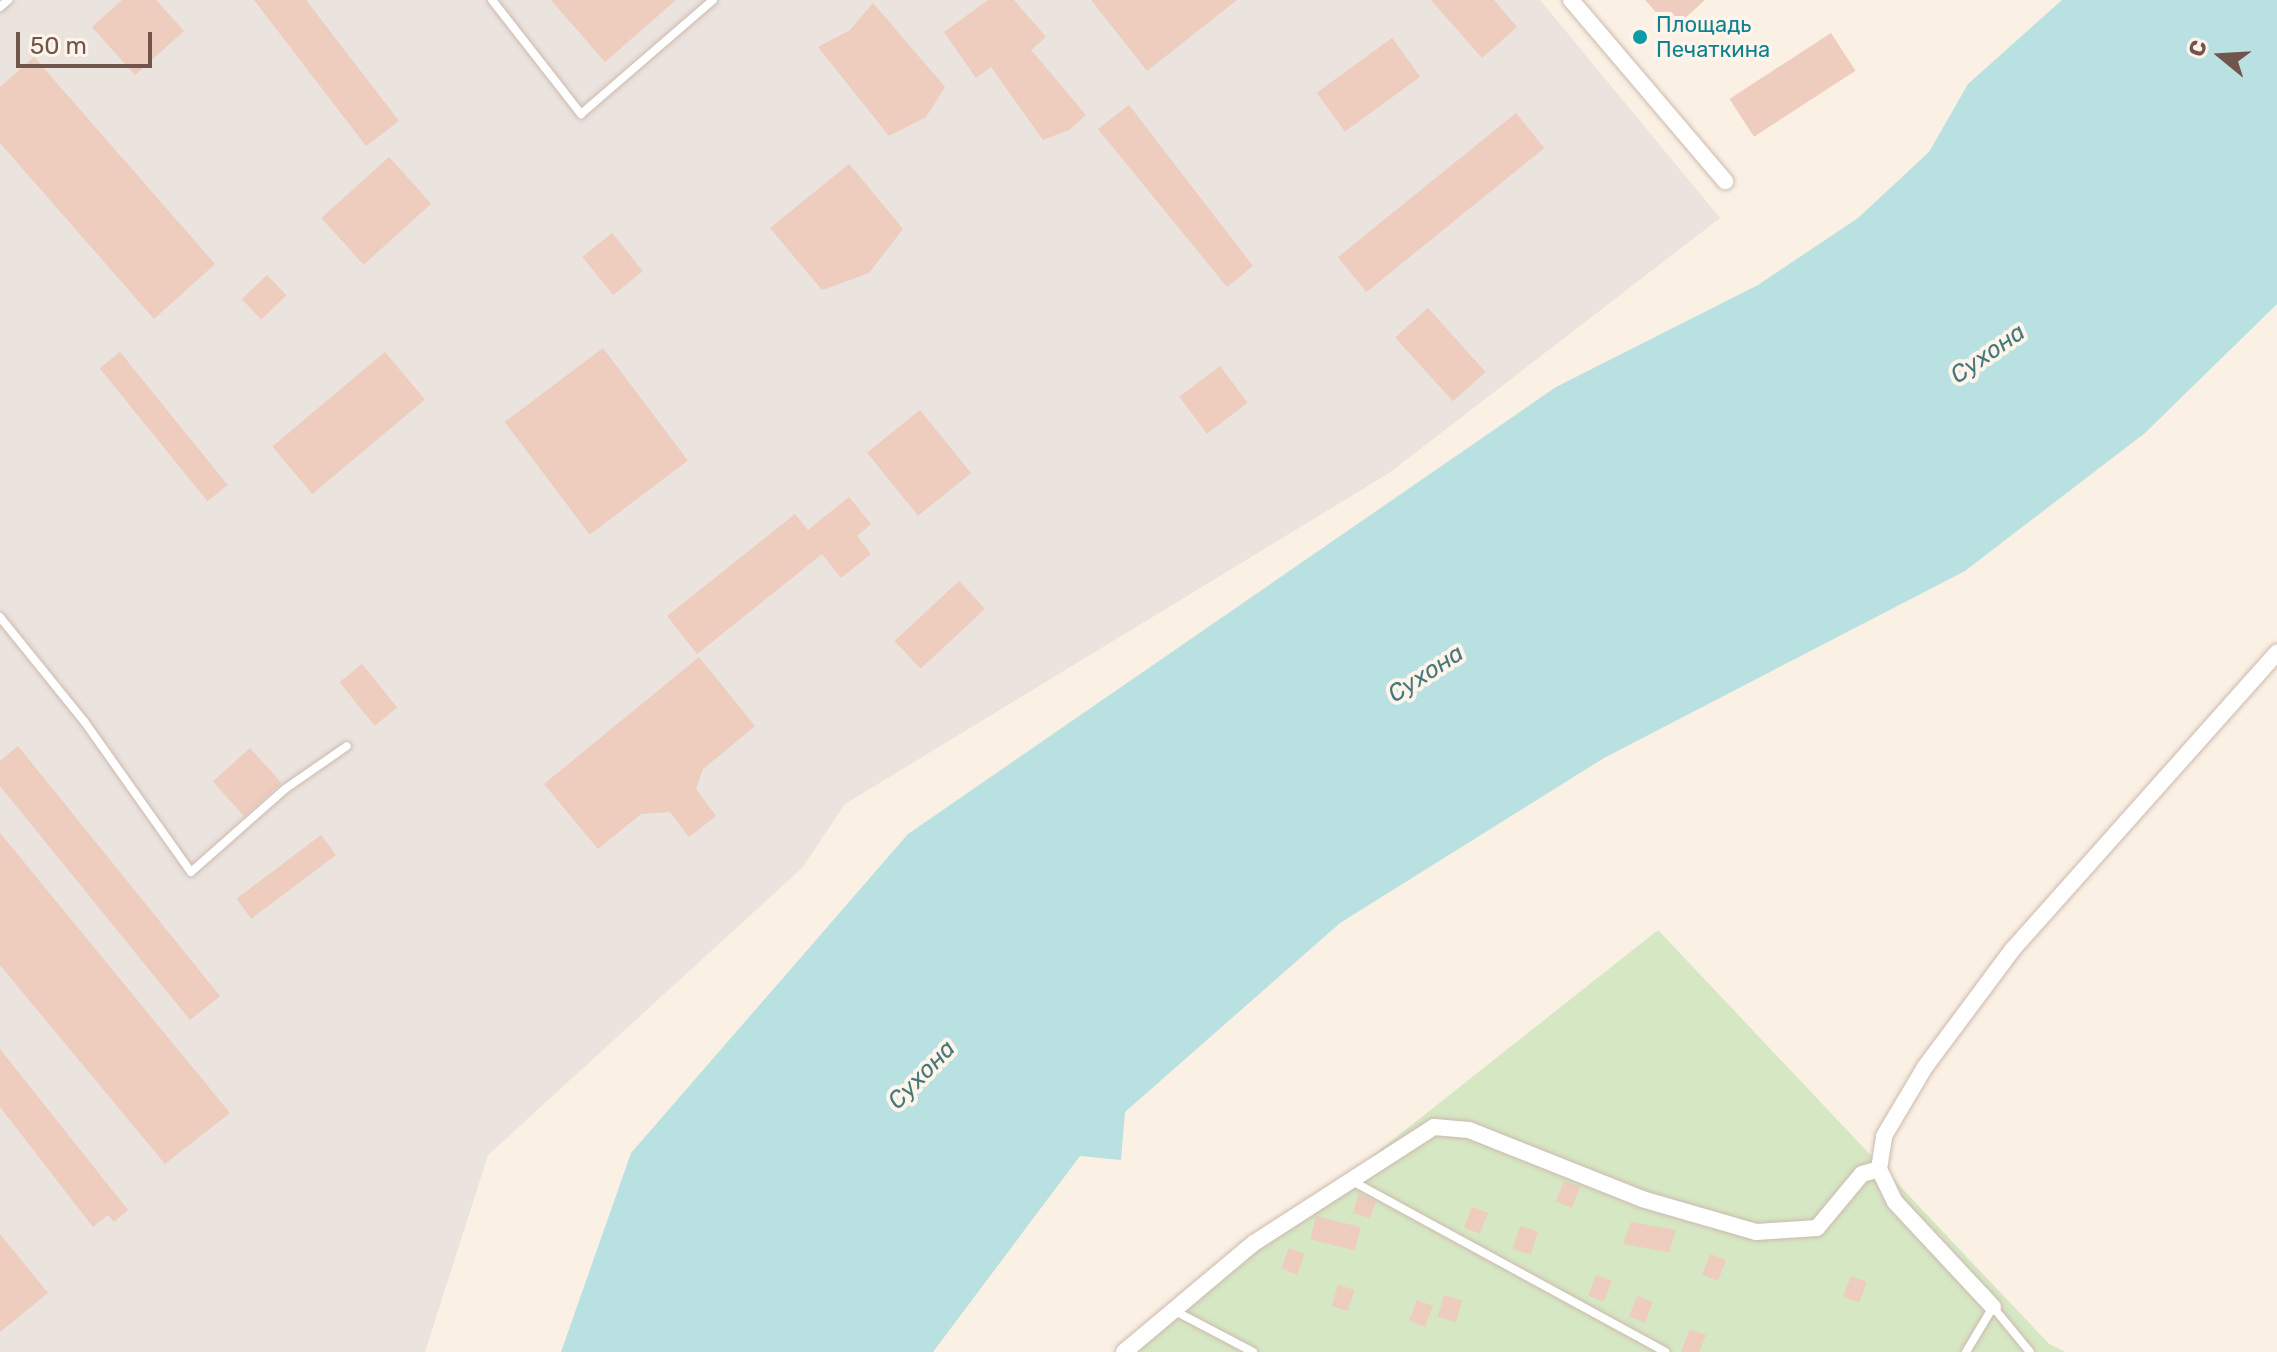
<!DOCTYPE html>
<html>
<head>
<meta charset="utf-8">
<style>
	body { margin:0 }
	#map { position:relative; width:2277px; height:1352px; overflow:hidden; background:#faf0e4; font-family:Rubik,sans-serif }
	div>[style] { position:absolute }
	.industrial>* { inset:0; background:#eae3de }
	.green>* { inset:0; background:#d6e7c4 }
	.water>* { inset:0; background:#bae1e2 }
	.building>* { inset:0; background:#eeccbe; transform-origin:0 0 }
	.roads { filter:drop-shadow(0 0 2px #cdb9af) drop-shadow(0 0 2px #cdb9af) }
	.service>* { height:8px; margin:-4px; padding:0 4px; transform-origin:4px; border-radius:4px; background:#fff }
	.minor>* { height:16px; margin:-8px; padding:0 8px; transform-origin:8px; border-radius:8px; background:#fff }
	.dots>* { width:22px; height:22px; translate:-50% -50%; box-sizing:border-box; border:4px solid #fef4ea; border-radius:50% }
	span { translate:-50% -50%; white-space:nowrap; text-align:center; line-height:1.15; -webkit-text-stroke:8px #fef4ea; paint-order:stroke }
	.culture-label { font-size:22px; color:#0d838f }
	.left { translate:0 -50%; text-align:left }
	.water-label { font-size:24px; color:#44787c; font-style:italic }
	.north { position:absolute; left:2181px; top:16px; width:80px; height:80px; -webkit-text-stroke:6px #fef4ea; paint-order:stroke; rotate:288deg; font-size:22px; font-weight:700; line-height:32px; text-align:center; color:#71554c }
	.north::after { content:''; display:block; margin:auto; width:28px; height:36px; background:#71554c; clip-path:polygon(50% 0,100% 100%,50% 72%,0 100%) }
	.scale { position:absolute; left:16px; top:32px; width:136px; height:36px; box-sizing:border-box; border:4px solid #71554c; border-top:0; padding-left:10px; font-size:24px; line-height:28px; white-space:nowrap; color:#71554c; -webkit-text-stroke:6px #fef4ea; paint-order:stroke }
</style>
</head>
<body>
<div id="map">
	<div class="industrial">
		<i style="clip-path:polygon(0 0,1540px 0,1720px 218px,1389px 473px,845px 804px,802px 868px,488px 1155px,425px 1352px,0 1352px)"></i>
	</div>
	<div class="green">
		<i style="clip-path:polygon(1658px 930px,2049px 1344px,2066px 1352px,1137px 1352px,1213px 1282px)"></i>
	</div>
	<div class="water">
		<i style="clip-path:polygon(2062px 0,2277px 0,2277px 304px,2145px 433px,1965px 571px,1604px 758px,1340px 923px,1125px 1112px,1121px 1160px,1080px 1156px,933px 1352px,561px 1352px,631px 1153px,908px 834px,1556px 387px,1758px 285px,1858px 218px,1929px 152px,1968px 84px)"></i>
	</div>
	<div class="building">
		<i style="clip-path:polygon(122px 0,156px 0,184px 31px,135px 75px,92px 27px)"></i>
		<i style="clip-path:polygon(254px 0,306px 0,399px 121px,366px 146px)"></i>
		<i style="clip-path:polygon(551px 0,676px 0,605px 62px)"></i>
		<i style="clip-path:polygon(988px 0,1014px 0,1046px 37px,1031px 50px,1086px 115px,1069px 130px,1043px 140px,991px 67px,976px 78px,944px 32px)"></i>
		<i style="clip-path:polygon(1091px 0,1237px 0,1147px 71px)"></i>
		<i style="clip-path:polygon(1431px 0,1494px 0,1517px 27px,1482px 58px)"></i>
		<i style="clip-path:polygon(1645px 0,1705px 0,1672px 30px)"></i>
		<i style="clip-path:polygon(873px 3px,945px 87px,926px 117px,889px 136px,818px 47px,850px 30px)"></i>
		<i style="left:1831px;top:33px;width:45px;height:121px;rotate:57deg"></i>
		<i style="left:1392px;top:38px;width:48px;height:93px;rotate:54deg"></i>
		<i style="clip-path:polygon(34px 57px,215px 264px,154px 319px,0 143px,0 87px)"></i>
		<i style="clip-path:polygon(1129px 105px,1253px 266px,1227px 287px,1098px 129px)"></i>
		<i style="left:1516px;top:113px;width:45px;height:229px;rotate:51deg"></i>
		<i style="left:389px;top:157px;width:63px;height:91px;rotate:48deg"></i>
		<i style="clip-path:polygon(849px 164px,903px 229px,869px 273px,822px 290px,770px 228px)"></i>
		<i style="left:612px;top:233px;width:49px;height:38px;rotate:51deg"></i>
		<i style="left:267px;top:275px;width:28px;height:35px;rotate:46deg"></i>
		<i style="left:1428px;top:308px;width:86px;height:44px;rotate:48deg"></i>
		<i style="left:603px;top:348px;width:141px;height:123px;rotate:53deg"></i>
		<i style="left:120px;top:352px;width:171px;height:26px;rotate:51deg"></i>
		<i style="left:385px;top:352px;width:62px;height:147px;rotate:50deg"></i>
		<i style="left:1220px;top:366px;width:46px;height:51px;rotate:53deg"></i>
		<i style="left:920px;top:410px;width:81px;height:68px;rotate:51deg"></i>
		<i style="clip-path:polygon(849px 497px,871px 524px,857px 536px,871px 554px,841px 578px,822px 554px,697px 654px,667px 616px,795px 514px,808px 530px)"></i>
		<i style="left:959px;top:581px;width:38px;height:88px;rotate:47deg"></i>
		<i style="clip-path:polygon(699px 657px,755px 726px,703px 769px,696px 789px,716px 816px,689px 837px,670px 812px,641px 814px,598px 849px,544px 784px)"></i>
		<i style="left:362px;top:664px;width:56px;height:29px;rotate:51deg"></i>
		<i style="clip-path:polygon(18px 746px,220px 996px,190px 1020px,0 786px,0 761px)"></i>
		<i style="left:250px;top:748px;width:47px;height:50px;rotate:48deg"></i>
		<i style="clip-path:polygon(0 833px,230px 1113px,165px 1164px,0 965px)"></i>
		<i style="left:321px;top:835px;width:25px;height:106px;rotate:53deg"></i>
		<i style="clip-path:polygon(0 1049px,128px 1210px,114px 1222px,108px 1215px,93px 1227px,0 1107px)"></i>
		<i style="left:1564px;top:1181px;width:17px;height:22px;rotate:21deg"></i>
		<i style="clip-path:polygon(1359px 1193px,1376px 1202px,1370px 1218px,1353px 1213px)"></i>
		<i style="left:1472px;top:1207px;width:17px;height:22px;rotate:21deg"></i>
		<i style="left:1316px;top:1216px;width:46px;height:24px;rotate:14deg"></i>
		<i style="clip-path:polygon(1631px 1222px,1676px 1230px,1669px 1252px,1623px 1244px)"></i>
		<i style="left:1520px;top:1226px;width:19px;height:24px;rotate:18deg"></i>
		<i style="clip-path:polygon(0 1234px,48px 1293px,0 1332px)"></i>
		<i style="left:1289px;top:1248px;width:17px;height:22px;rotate:21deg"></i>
		<i style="left:1710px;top:1254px;width:17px;height:22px;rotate:21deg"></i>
		<i style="left:1596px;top:1275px;width:17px;height:22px;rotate:21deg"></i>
		<i style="left:1851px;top:1276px;width:17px;height:22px;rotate:21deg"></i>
		<i style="left:1338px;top:1285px;width:17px;height:22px;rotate:17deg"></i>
		<i style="left:1444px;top:1295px;width:19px;height:23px;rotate:16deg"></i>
		<i style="left:1637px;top:1296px;width:17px;height:22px;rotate:21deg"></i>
		<i style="left:1417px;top:1300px;width:17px;height:22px;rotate:21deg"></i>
		<i style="clip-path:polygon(1690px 1329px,1706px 1335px,1699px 1352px,1681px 1352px)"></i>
	</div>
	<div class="roads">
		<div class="service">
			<i style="left:492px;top:0;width:145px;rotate:52deg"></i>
			<i style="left:581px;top:114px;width:174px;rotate:-40.8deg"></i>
			<i style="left:0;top:7px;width:11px;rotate:-41deg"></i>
			<i style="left:0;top:617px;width:134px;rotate:51.1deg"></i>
			<i style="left:84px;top:721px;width:185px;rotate:54.7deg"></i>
			<i style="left:191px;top:872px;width:125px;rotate:-41.4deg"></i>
			<i style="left:285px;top:789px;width:75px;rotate:-34.7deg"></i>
			<i style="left:1352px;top:1181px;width:357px;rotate:28.6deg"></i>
			<i style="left:1175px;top:1311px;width:88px;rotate:27.7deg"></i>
			<i style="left:1966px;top:1352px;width:52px;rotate:-59deg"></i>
			<i style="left:1993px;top:1307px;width:58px;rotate:50.6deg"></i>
		</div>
		<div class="minor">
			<i style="left:1571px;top:0;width:238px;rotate:49.6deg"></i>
			<i style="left:1993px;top:1307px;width:144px;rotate:-133deg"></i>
			<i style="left:1895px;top:1202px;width:37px;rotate:-116deg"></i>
			<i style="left:1879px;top:1169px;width:33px;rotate:-81deg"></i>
			<i style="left:1884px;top:1136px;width:80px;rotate:-59.3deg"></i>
			<i style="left:1925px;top:1067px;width:147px;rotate:-53.3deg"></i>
			<i style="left:2013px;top:949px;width:397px;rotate:-48.3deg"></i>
			<i style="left:1124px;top:1352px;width:170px;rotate:-40deg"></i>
			<i style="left:1254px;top:1243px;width:214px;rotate:-32.8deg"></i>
			<i style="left:1434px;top:1127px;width:35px;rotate:5deg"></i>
			<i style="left:1469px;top:1130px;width:186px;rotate:21.7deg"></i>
			<i style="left:1642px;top:1199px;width:119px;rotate:16.1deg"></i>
			<i style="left:1756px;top:1232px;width:61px;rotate:-3.8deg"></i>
			<i style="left:1817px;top:1228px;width:70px;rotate:-50.2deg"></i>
			<i style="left:1862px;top:1174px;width:18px;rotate:-16deg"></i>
		</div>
	</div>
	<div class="dots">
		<i style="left:1640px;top:37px;background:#0f9aa8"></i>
	</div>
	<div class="culture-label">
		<span class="left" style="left:1656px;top:37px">Площадь<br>Печаткина</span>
	</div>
	<div class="water-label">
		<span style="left:1988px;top:354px;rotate:-35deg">Сухона</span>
		<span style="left:1426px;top:674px;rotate:-33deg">Сухона</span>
		<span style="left:922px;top:1075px;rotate:-46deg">Сухона</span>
	</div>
	<div class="north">С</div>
	<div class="scale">50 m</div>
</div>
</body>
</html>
